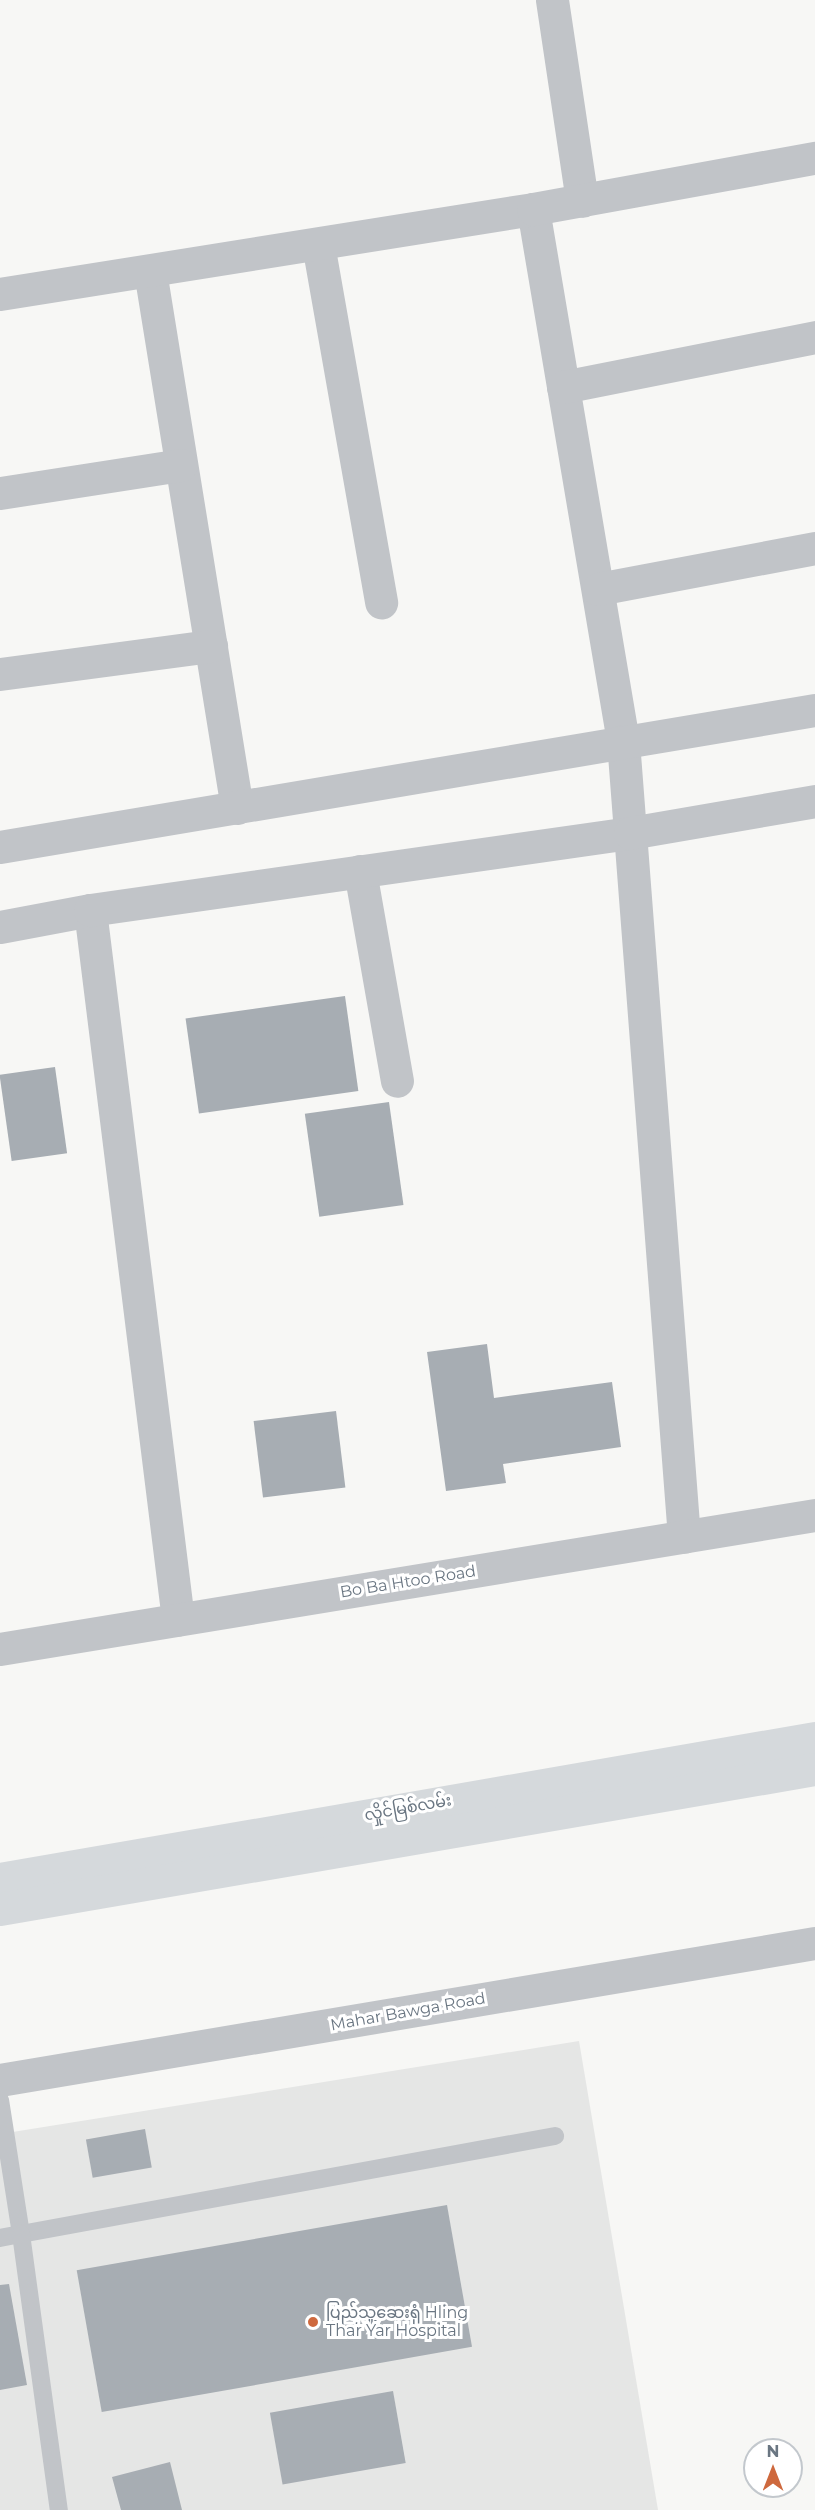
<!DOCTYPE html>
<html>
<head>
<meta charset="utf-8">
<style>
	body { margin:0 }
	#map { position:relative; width:815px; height:2510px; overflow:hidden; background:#f7f7f5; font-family:Montserrat,"Noto Sans Myanmar",sans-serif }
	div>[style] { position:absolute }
	.built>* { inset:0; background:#e5e6e5 }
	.building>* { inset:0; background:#a7adb3; transform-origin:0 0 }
	.service>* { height:18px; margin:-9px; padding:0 9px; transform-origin:9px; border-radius:9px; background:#c1c4c8 }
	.minor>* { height:33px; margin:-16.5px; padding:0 16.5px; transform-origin:16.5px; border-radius:16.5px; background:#c1c4c8 }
	.primary>* { height:33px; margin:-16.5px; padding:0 16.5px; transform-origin:16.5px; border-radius:16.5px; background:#d5d9dc }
	.dots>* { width:16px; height:16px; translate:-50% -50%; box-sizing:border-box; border:3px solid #fff; border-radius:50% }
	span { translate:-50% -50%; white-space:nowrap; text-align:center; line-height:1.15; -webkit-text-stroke:6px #fff; paint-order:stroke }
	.street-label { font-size:16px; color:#6a7682 }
	.poi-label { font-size:16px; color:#6a7682 }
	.left { translate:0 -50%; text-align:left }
	.north { position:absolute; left:743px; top:2438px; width:60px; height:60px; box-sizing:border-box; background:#fff; border:2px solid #c3c8cd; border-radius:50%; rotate:0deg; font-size:16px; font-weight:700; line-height:24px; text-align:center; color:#6a7682 }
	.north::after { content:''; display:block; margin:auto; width:21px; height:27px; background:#ce693e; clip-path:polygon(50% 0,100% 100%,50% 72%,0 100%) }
</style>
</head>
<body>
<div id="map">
	<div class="built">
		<i style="clip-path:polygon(579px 2041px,658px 2510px,0 2510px,0 2134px)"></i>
	</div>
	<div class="building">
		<i style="left:345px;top:996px;width:96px;height:161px;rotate:82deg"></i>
		<i style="left:55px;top:1067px;width:87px;height:56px;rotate:82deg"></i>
		<i style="left:389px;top:1102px;width:104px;height:85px;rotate:82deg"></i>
		<i style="clip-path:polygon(487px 1344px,494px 1398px,612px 1382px,621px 1447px,503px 1464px,506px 1483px,446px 1491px,427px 1352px)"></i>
		<i style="left:336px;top:1411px;width:77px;height:83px;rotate:83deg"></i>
		<i style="left:145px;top:2129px;width:39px;height:60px;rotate:80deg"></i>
		<i style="left:447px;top:2205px;width:144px;height:376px;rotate:80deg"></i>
		<i style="clip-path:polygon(9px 2284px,27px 2385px,0 2390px,0 2285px)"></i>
		<i style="left:393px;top:2391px;width:73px;height:125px;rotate:80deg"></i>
		<i style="clip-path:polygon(170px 2462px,182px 2510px,121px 2510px,112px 2477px)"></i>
	</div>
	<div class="service">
		<i style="left:0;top:2100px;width:136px;rotate:81.1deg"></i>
		<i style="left:21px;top:2234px;width:543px;rotate:-10.4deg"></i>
		<i style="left:0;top:2238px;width:21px;rotate:-11deg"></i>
		<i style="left:21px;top:2234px;width:279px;rotate:82.2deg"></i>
	</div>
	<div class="minor">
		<i style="left:552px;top:0;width:203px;rotate:81.5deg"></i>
		<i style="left:533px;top:209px;width:540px;rotate:80.4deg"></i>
		<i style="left:623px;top:741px;width:798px;rotate:85.62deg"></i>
		<i style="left:318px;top:244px;width:364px;rotate:80deg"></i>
		<i style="left:150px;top:271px;width:544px;rotate:80.8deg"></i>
		<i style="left:0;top:294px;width:540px;rotate:-9.06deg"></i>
		<i style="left:533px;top:209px;width:287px;rotate:-10.3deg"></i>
		<i style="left:563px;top:387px;width:257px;rotate:-11.2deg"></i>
		<i style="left:0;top:493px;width:183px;rotate:-8.8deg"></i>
		<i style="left:598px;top:589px;width:221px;rotate:-10.7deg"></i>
		<i style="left:0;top:674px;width:213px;rotate:-7.6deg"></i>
		<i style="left:0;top:847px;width:826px;rotate:-9.54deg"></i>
		<i style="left:360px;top:871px;width:213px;rotate:80deg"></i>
		<i style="left:90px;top:910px;width:715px;rotate:82.93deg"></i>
		<i style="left:0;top:927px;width:92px;rotate:-10.7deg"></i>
		<i style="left:90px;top:910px;width:545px;rotate:-8.12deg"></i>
		<i style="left:630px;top:833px;width:188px;rotate:-9.8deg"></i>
		<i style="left:0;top:1649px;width:826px;rotate:-9.34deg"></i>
		<i style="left:0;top:2080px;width:826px;rotate:-9.54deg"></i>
	</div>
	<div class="primary">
		<i style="left:0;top:1879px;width:827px;rotate:-9.82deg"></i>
		<i style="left:0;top:1909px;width:827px;rotate:-9.75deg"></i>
	</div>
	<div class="dots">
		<i style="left:313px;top:2322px;background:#ce693e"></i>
	</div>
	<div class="street-label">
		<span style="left:408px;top:1582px;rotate:-9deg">Bo Ba Htoo Road</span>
		<span style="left:408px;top:1808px;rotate:-10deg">လှိုင်မြစ်လမ်း</span>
		<span style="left:408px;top:2012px;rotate:-10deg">Mahar Bawga Road</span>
	</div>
	<div class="poi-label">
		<span class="left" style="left:326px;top:2322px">ပြည်သူ့ဆေးရုံ Hling<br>Thar Yar Hospital</span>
	</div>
	<div class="north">N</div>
</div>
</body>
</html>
